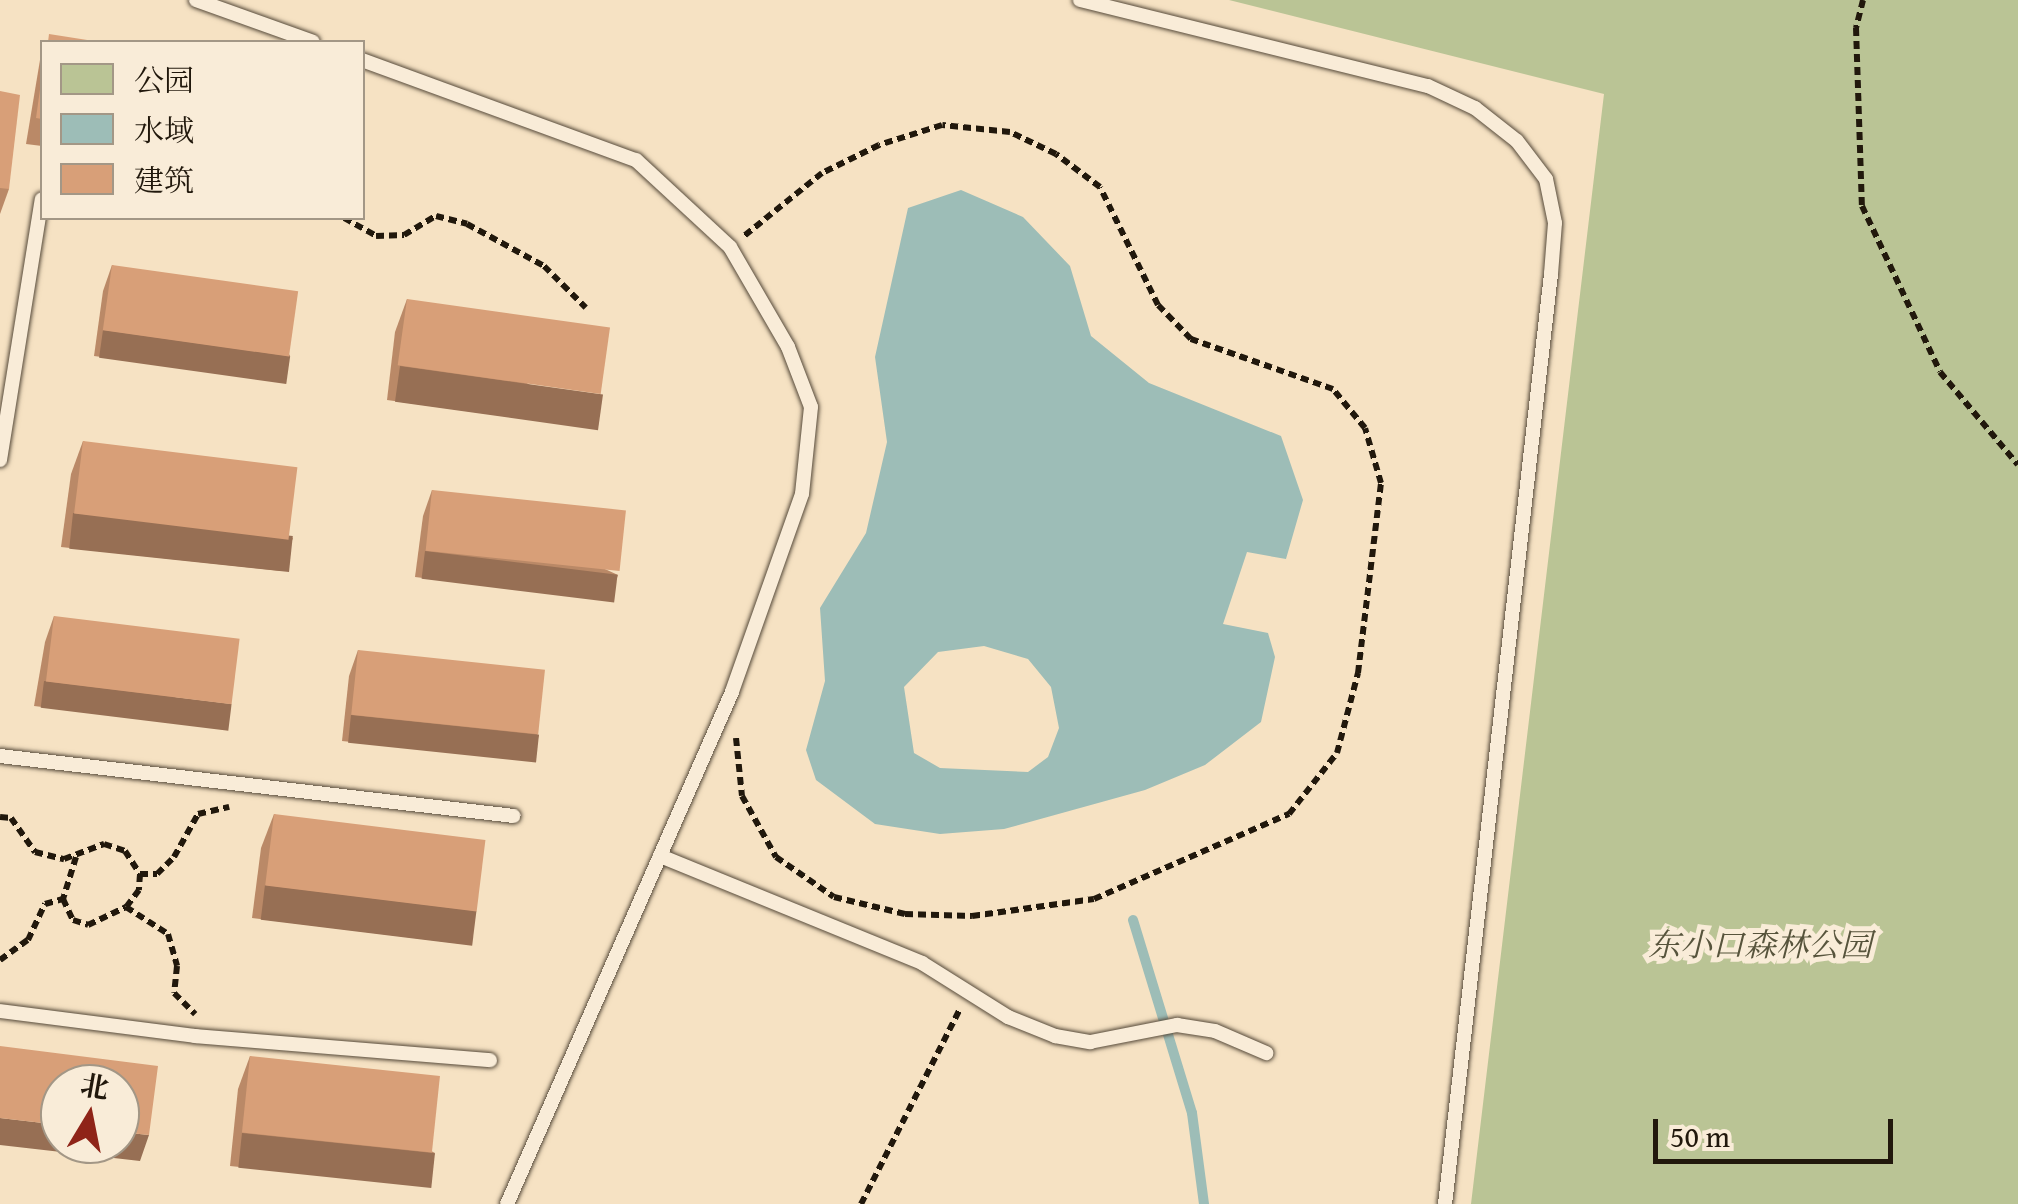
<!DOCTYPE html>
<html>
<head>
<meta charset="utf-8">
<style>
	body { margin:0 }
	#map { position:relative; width:2018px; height:1204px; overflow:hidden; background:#f6e2c3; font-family:"Gentium Book Plus","Noto Serif SC",serif }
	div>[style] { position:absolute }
	.green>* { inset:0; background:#bac495 }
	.water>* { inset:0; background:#9dbdb7 }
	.stream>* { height:10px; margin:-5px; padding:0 5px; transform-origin:5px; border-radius:5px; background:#9dbdb7 }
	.path>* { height:6px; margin-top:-3px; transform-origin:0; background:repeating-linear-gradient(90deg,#21180c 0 8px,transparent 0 13px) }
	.roads { filter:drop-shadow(0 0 2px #564a3a) drop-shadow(0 0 2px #564a3a) }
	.lane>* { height:14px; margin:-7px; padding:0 7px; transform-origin:7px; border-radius:7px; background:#f9ecd8 }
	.wall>* { inset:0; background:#ba8967 }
	.shaded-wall>* { inset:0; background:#976f54; transform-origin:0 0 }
	.building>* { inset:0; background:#d89f78; transform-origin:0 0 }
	span { translate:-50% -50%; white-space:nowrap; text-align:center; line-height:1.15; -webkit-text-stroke:10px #f9ecd8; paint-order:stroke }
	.park-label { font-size:32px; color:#57543c; font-style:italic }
	.legend { position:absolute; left:40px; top:40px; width:325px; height:180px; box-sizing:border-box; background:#f9ecd8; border:2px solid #a39786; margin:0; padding:12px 18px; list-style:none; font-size:30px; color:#21180c }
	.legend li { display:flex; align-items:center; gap:20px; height:50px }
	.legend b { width:50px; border:2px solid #a39786 }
	.north { position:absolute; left:40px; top:1064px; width:100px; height:100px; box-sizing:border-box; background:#f9ecd8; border:2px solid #a39786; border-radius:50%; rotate:10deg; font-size:28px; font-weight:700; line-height:40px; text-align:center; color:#21180c }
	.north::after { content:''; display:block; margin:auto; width:35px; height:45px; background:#8f2418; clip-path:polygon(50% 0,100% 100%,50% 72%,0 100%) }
	.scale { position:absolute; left:1653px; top:1119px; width:240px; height:45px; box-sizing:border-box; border:5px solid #21180c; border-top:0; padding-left:12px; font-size:30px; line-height:35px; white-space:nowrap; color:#21180c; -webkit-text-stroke:8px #f9ecd8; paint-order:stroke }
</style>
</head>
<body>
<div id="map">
	<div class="green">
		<i style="clip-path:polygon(1229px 0,2018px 0,2018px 1204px,1471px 1204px,1604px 94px)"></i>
	</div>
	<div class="water">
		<i style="clip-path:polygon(evenodd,961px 190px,1023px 217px,1070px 266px,1091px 336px,1149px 383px,1281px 436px,1303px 500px,1286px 559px,1247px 552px,1223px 624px,1268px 633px,1275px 657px,1261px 722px,1205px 765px,1145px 790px,1004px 829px,940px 834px,875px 824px,816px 780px,806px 750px,825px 681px,820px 608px,866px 533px,887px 442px,875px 357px,908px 208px,961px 190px,984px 646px,1028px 659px,1051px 687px,1059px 728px,1048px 757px,1028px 772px,940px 768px,914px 753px,904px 687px,938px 652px,984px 646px)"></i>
	</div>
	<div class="stream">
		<i style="left:1133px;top:920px;width:202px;rotate:73deg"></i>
		<i style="left:1192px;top:1113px;width:92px;rotate:82.5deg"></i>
	</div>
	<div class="path">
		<i style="left:1863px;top:0;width:29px;rotate:104deg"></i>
		<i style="left:1856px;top:28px;width:178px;rotate:88.1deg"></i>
		<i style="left:1862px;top:206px;width:183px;rotate:64.8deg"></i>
		<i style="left:1940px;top:372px;width:121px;rotate:50deg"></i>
		<i style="left:344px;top:218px;width:37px;rotate:29deg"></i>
		<i style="left:376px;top:236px;width:28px;rotate:-2deg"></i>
		<i style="left:404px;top:235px;width:37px;rotate:-31deg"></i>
		<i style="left:436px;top:216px;width:32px;rotate:14deg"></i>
		<i style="left:467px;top:224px;width:88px;rotate:28.6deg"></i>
		<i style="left:544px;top:266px;width:59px;rotate:45deg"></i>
		<i style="left:736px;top:738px;width:58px;rotate:84.1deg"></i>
		<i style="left:742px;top:796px;width:70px;rotate:60.9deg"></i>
		<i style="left:776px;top:857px;width:70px;rotate:34.6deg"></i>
		<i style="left:834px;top:897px;width:73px;rotate:13.5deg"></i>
		<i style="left:905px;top:914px;width:67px;rotate:1.7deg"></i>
		<i style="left:972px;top:916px;width:123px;rotate:-7.9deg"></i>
		<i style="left:1094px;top:899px;width:213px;rotate:-23.6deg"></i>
		<i style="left:1289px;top:814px;width:78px;rotate:-51.8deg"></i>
		<i style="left:1337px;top:753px;width:83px;rotate:-75.3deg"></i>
		<i style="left:1358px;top:673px;width:191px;rotate:-83.1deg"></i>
		<i style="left:1381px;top:483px;width:57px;rotate:-106.2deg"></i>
		<i style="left:1365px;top:428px;width:50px;rotate:-129.4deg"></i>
		<i style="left:1333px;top:389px;width:151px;rotate:-160.6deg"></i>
		<i style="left:1191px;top:339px;width:47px;rotate:-134.1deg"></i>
		<i style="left:1158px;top:305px;width:131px;rotate:-116.2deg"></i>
		<i style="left:1100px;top:187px;width:55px;rotate:-143.1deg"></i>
		<i style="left:1056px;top:154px;width:51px;rotate:-154.4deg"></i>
		<i style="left:1010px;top:132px;width:68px;rotate:-174.1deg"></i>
		<i style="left:942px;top:125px;width:66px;rotate:162.4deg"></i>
		<i style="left:879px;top:145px;width:64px;rotate:153.8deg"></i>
		<i style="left:822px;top:173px;width:100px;rotate:141.1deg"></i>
		<i style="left:0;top:817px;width:11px;rotate:5deg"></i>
		<i style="left:11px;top:818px;width:42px;rotate:54.8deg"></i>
		<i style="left:35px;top:852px;width:30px;rotate:14deg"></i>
		<i style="left:64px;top:859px;width:43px;rotate:-20.6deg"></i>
		<i style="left:104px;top:844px;width:22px;rotate:18deg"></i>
		<i style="left:125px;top:851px;width:27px;rotate:57deg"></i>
		<i style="left:140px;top:874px;width:16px;rotate:94deg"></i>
		<i style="left:139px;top:890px;width:21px;rotate:127deg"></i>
		<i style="left:126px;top:907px;width:50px;rotate:32.7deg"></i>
		<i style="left:168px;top:934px;width:33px;rotate:74deg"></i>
		<i style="left:177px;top:966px;width:27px;rotate:96deg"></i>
		<i style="left:174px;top:993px;width:30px;rotate:45deg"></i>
		<i style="left:76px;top:857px;width:44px;rotate:107.2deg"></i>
		<i style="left:63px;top:899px;width:23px;rotate:65deg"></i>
		<i style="left:73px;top:920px;width:16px;rotate:18deg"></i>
		<i style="left:88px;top:925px;width:42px;rotate:-25.3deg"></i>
		<i style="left:140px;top:874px;width:17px"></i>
		<i style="left:157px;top:874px;width:24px;rotate:-45deg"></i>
		<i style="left:174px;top:857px;width:49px;rotate:-60.8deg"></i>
		<i style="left:198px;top:814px;width:32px;rotate:-13deg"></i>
		<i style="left:0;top:960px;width:34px;rotate:-36deg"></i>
		<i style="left:28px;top:940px;width:40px;rotate:-65deg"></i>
		<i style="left:45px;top:904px;width:19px;rotate:-16deg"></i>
		<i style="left:861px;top:1204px;width:219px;rotate:-63.1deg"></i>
	</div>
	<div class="roads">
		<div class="lane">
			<i style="left:196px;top:0;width:124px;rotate:19.7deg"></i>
			<i style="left:1080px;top:0;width:358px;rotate:13.9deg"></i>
			<i style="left:1428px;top:86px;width:52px;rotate:25.1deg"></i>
			<i style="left:1475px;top:108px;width:53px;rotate:38.2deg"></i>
			<i style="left:1517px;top:141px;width:48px;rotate:52.7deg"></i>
			<i style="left:1546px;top:179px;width:45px;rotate:78.4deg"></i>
			<i style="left:1555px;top:223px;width:51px;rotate:94.5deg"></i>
			<i style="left:1551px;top:274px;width:936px;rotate:96.5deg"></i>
			<i style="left:362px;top:60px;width:292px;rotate:20.1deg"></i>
			<i style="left:636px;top:160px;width:128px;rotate:42.8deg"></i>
			<i style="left:730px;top:247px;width:116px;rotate:59.9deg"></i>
			<i style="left:788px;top:347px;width:64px;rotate:69deg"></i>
			<i style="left:811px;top:407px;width:87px;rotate:95.9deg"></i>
			<i style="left:802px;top:494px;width:210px;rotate:109.5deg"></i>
			<i style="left:732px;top:692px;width:559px;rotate:113.72deg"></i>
			<i style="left:0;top:460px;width:264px;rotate:-80.9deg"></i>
			<i style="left:0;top:756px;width:517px;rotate:6.66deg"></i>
			<i style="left:660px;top:856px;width:283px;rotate:22.2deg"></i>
			<i style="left:922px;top:963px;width:102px;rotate:32.1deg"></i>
			<i style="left:1008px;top:1017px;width:51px;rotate:22deg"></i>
			<i style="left:1055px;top:1036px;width:36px;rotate:10deg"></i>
			<i style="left:1090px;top:1042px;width:89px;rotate:-11.1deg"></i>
			<i style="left:1177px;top:1025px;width:38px;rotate:9deg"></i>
			<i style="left:1215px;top:1031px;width:56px;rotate:23.3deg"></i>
			<i style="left:0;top:1011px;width:197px;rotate:7.3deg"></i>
			<i style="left:195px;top:1036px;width:296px;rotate:4.7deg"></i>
		</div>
	</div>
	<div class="wall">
		<i style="clip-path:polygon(42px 52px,42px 146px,26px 144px,40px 60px)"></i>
		<i style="clip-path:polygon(0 91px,9px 189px,0 214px)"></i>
		<i style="clip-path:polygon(112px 265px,290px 355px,280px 381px,94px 356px,103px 291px)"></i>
		<i style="clip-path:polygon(407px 299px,591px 428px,387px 400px,395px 332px)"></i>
		<i style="clip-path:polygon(83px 441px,293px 538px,281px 571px,61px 547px,71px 474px)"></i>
		<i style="clip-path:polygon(432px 490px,618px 575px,609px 601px,415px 577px,423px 516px)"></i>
		<i style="clip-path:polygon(54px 616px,222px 729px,34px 706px,45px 642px)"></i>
		<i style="clip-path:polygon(358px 650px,539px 735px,530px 761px,342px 741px,349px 676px)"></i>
		<i style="clip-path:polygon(274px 814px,476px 911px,463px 944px,252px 918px,261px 848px)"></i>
		<i style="clip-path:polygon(250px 1056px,435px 1153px,423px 1186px,230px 1166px,238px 1089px)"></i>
	</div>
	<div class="shaded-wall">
		<i style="left:103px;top:330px;width:189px;height:28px;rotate:8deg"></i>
		<i style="left:400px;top:366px;width:205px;height:36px;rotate:8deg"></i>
		<i style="left:73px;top:513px;width:221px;height:36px;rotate:6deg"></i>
		<i style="left:425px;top:551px;width:194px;height:28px;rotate:7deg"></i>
		<i style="left:44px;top:681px;width:189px;height:27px;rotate:7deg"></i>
		<i style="left:351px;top:715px;width:189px;height:28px;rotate:6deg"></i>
		<i style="left:265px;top:885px;width:213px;height:35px;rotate:7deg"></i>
		<i style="clip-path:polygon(0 1118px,60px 1125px,60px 1144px,120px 1144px,120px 1132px,149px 1135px,140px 1161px,0 1145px)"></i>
		<i style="left:242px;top:1133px;width:194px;height:35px;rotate:6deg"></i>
	</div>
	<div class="building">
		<i style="clip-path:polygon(49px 34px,100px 42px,48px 42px)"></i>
		<i style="clip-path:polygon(42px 75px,42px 119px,36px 118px)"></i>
		<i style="clip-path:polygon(0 91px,20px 95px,9px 189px,0 188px)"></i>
		<i style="left:112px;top:265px;width:188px;height:66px;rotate:8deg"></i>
		<i style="left:407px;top:299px;width:205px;height:67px;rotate:8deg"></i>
		<i style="left:83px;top:441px;width:216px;height:73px;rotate:7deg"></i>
		<i style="left:432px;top:490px;width:195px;height:61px;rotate:6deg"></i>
		<i style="left:54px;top:616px;width:187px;height:66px;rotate:7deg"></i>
		<i style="left:358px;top:650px;width:188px;height:65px;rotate:6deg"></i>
		<i style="left:274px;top:814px;width:213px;height:72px;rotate:7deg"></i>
		<i style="clip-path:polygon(0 1046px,158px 1066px,149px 1135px,120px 1132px,120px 1084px,60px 1084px,60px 1125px,0 1118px)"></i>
		<i style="left:250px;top:1056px;width:191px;height:77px;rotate:6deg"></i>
	</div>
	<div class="park-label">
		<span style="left:1760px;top:945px">东小口森林公园</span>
	</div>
	<ul class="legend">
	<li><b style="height:28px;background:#bac495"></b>公园</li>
	<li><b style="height:28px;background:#9dbdb7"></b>水域</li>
	<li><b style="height:28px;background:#d89f78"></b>建筑</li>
	</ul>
	<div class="north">北</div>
	<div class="scale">50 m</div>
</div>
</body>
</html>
